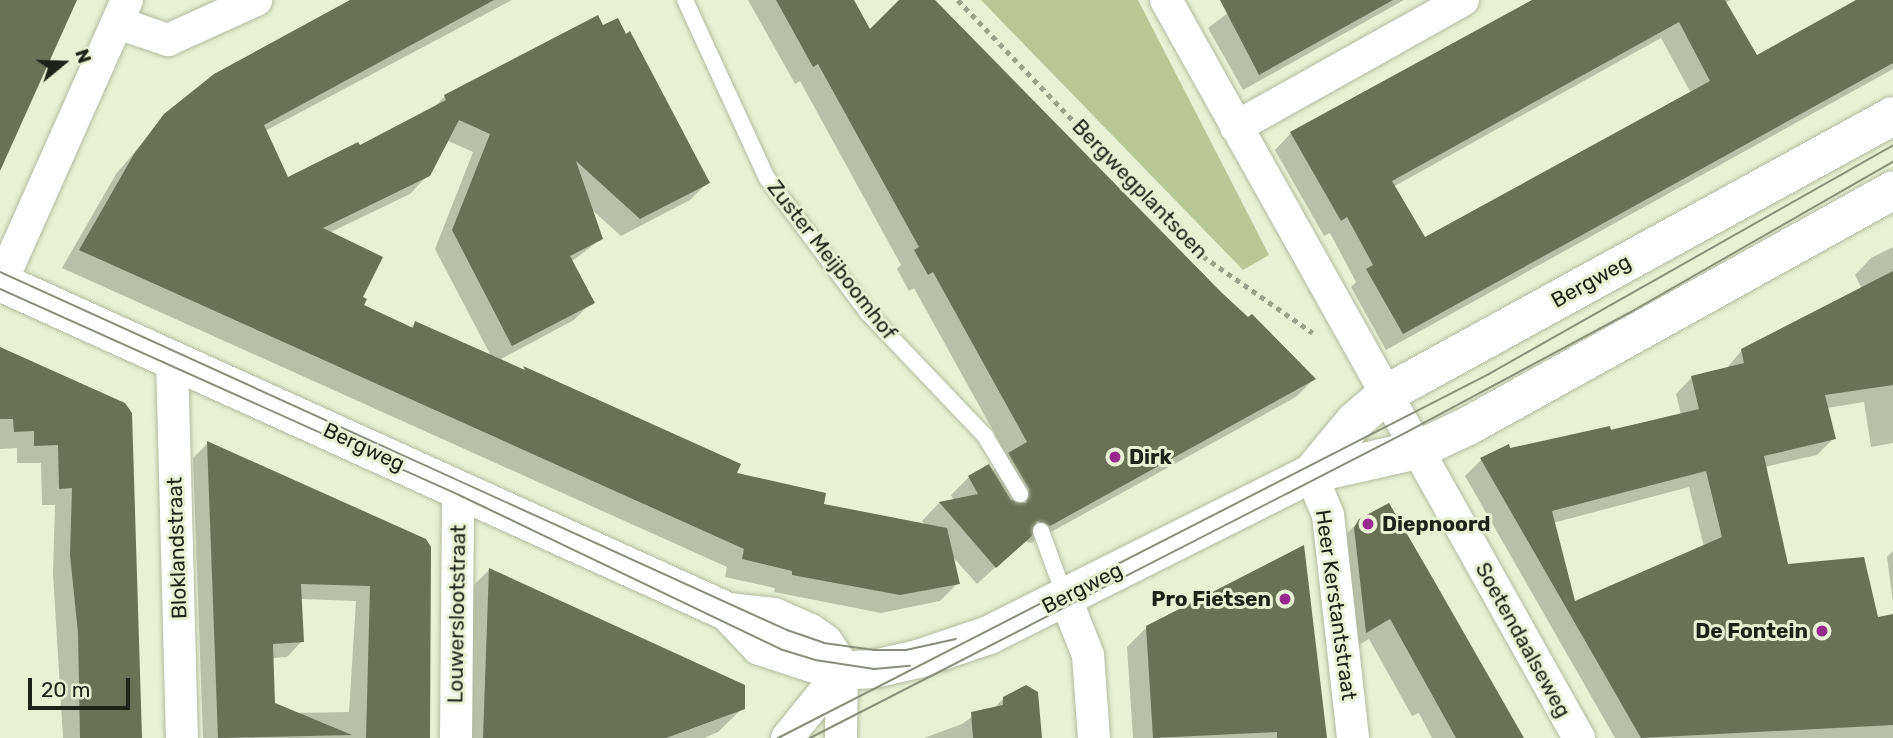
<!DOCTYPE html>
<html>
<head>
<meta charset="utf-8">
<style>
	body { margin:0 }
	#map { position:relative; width:1893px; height:738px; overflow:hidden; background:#e8f1d4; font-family:Rubik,sans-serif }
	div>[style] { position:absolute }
	.green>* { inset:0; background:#b8c796 }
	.shadow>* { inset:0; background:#0003 }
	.building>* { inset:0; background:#697157 }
	.path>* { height:4.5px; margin-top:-2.25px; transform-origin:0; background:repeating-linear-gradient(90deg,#9ba18b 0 5px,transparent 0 10px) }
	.roads { filter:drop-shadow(0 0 2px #b2bb9f) drop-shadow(0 0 2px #b2bb9f) }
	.service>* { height:16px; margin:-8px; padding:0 8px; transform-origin:8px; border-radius:8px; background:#fff }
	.minor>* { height:32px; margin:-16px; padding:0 16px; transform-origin:16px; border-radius:16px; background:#fff }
	.tertiary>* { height:38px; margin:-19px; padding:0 19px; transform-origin:19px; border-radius:19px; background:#fff }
	.tram>* { height:2px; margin:-1px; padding:0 1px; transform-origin:1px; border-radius:1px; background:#888f7a }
	.dots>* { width:19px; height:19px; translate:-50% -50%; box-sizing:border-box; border:4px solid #e8f1d4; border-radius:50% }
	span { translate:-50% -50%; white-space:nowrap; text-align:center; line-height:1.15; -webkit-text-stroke:6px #e8f1d4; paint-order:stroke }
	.street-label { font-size:21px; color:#1f2217 }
	.poi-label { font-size:21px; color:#1f2217; font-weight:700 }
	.left { translate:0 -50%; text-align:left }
	.right { translate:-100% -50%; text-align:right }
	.north { position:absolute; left:28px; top:28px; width:70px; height:70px; -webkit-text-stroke:5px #e8f1d4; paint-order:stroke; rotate:71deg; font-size:19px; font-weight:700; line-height:28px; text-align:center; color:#1f2217 }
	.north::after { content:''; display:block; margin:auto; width:24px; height:32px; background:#1f2217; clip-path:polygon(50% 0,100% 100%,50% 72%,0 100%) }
	.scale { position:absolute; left:28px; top:678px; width:102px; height:32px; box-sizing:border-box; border:4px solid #1f2217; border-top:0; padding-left:9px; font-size:21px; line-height:24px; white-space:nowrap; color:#1f2217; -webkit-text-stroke:5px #e8f1d4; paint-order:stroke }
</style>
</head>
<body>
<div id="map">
	<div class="green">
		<i style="clip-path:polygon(981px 0,1138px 0,1269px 255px,1243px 270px)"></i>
	</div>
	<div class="shadow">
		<i style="clip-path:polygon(evenodd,356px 0,512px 0,265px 131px,287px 179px,359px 148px,432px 109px,445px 96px,708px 182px,690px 200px,621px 236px,590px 208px,601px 239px,571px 262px,592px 302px,574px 320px,499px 360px,739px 465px,735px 474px,822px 505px,925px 525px,922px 521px,939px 503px,954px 501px,951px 495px,969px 477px,992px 472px,1007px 456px,914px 288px,909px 291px,897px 269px,901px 265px,800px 81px,795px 84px,748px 0,852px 0,869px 32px,902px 0,932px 0,1220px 293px,1314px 379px,1296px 397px,1031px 543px,1024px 541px,977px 584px,952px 556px,958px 583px,940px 601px,881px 613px,774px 592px,775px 588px,725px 577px,727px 567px,62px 268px,116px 174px,165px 116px,356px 0,446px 140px,473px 152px,435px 249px,491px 356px,416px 323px,410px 328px,361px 306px,329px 233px,410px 194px,428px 175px,446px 140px)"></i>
		<i style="clip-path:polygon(1245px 0,1404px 0,1243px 90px,1208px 28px)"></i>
		<i style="clip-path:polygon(evenodd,1534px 0,1731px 0,1725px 3px,1756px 58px,1859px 0,1893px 0,1893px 69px,1386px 350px,1351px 287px,1356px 282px,1330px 233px,1324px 236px,1275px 150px,1291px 133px,1534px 0,1661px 38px,1691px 93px,1424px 240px,1393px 187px,1661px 38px)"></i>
		<i style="clip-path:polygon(evenodd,1893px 247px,1893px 443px,1871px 447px,1864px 402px,1827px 408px,1834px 438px,1817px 455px,1764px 467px,1787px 566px,1877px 619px,1893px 616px,1893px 738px,1615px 738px,1465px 476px,1481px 460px,1509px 450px,1681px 415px,1676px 394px,1692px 377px,1726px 369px,1742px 350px,1862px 289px,1855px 275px,1871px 258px,1893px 247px,1689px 487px,1704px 547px,1574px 603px,1553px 523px,1689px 487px)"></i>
		<i style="clip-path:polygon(0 349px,124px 405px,141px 738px,63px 738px,53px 574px,55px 505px,42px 505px,41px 463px,17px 463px,17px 448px,0 449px)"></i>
		<i style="clip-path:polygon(evenodd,208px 443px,424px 541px,426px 738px,203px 738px,193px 458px,208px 443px,300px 599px,356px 601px,349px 712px,295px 713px,274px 704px,272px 658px,287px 657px,302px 641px,300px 599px)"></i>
		<i style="clip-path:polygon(1360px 520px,1522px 738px,1432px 738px,1419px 713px,1412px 716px,1369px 639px,1346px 652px,1339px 542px)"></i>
		<i style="clip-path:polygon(1893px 551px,1893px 602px,1887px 557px)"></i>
		<i style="clip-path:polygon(489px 570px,743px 708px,718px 732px,704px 738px,460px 738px,465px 594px)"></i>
		<i style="clip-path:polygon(1147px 627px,1325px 738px,1133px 738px,1127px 647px)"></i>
		<i style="clip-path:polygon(1004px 698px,1040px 738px,924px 738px,962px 724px,983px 709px,994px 708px)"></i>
	</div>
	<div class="building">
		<i style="clip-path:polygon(0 0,77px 0,0 171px)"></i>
		<i style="clip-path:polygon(350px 0,494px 0,264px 125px,288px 177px,358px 142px,360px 145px,446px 100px,444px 95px,598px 15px,603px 25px,618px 18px,626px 34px,630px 31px,710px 183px,640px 219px,576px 161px,603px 239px,570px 256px,595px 303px,512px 346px,452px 230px,490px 134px,459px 120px,430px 176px,323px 228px,383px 257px,363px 297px,367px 299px,364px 305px,413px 328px,415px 321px,525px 370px,523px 366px,741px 464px,737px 473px,826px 493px,824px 504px,947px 528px,960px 584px,900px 595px,792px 575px,792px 571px,742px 559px,744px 549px,79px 250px,134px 154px,164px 114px,214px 74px)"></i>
		<i style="clip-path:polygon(776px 0,854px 0,870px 29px,899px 0,935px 0,1221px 292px,1248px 317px,1252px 314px,1316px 379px,1050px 526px,1037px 521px,1032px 536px,996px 568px,939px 502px,978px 494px,968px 476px,989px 464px,1011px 500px,1026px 503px,1029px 489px,1008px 453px,1027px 442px,933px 272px,928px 275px,914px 250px,919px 247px,818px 64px,813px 67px)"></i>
		<i style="clip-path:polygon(1220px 0,1393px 0,1259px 75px)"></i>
		<i style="clip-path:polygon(evenodd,1532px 0,1725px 0,1757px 55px,1856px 0,1893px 0,1893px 63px,1403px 334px,1366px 269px,1373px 265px,1347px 217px,1341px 221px,1290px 132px,1532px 0,1679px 22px,1710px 81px,1425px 237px,1392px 181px,1679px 22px)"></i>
		<i style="clip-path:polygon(evenodd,1893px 271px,1893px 385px,1825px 395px,1836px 439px,1764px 456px,1788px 564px,1864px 557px,1878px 617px,1893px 614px,1893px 725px,1641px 738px,1480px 458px,1509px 444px,1510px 448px,1610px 426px,1611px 430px,1699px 409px,1691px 376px,1744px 363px,1741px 349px,1893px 271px,1706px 471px,1722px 537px,1575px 601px,1552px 511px,1706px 471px)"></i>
		<i style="clip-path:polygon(0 347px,125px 403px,132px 413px,142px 738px,80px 738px,78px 633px,70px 555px,72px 488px,59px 489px,58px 445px,34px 446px,34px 431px,14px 432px,13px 419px,0 419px)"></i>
		<i style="clip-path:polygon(207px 441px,426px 539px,431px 547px,430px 738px,366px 738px,370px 586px,301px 584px,304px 642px,273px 644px,275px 703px,352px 735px,218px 738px)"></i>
		<i style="clip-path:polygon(1389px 503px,1432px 577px,1524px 738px,1456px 738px,1390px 619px,1366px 633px,1354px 528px,1359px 519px)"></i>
		<i style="clip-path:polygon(1304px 545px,1327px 738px,1277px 738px,1277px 732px,1153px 738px,1146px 626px)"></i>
		<i style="clip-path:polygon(489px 568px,745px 685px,745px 709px,666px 738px,483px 738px)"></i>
		<i style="clip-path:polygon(1026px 685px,1038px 692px,1042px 738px,973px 738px,971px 712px,1003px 705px,1003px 697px)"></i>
	</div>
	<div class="path">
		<i style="left:958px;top:0;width:354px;rotate:46.3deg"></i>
		<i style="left:1203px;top:256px;width:134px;rotate:35deg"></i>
	</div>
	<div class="roads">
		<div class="service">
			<i style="left:685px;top:0;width:196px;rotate:65.3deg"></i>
			<i style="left:767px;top:178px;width:169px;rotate:53.2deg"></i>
			<i style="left:868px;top:313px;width:170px;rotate:46.4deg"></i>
			<i style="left:985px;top:436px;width:68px;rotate:58.9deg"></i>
			<i style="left:1041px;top:531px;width:70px;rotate:70deg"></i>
		</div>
		<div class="minor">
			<i style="left:1166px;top:0;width:846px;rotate:60.77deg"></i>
			<i style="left:118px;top:23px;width:53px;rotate:18.8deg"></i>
			<i style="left:168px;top:40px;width:97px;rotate:-24.4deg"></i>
			<i style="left:1236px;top:127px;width:260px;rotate:-29.2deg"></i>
			<i style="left:1px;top:283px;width:310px;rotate:-66deg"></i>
			<i style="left:172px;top:359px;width:379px;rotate:88.5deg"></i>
			<i style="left:1311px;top:474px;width:44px;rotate:67.5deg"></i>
			<i style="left:1328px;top:515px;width:224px;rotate:83.6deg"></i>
			<i style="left:1065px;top:597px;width:62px;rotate:68.4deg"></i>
			<i style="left:1088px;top:655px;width:83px;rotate:85.9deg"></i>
			<i style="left:456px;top:738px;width:247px;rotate:-89.5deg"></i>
			<i style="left:787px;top:738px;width:87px;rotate:-51deg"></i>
			<i style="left:841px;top:738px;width:68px;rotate:-89.2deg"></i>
		</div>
		<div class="tertiary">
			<i style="left:0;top:282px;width:799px;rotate:24.38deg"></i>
			<i style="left:728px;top:612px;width:46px;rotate:6.2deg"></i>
			<i style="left:774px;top:617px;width:39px;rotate:24deg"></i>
			<i style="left:810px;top:633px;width:17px;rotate:36deg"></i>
			<i style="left:824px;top:643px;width:32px;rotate:56deg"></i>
			<i style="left:1311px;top:474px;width:67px;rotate:-50.4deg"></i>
			<i style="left:1354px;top:422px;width:43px;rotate:-41.2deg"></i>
			<i style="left:1386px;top:394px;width:578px;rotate:-28.74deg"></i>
			<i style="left:728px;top:612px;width:47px;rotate:46.7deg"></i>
			<i style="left:760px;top:646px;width:80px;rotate:18.2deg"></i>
			<i style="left:836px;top:671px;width:38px;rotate:-3deg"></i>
			<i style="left:874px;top:669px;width:45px;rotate:-12.8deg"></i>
			<i style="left:918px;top:659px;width:75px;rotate:-18.7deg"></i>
			<i style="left:989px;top:635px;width:360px;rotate:-26.6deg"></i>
			<i style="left:1311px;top:474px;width:109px;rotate:-12.8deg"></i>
			<i style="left:1417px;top:450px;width:56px;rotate:-25.2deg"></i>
			<i style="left:1468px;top:426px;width:486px;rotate:-29deg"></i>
		</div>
	</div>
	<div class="tram">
		<i style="left:0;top:272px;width:865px;rotate:24.46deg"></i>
		<i style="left:787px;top:630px;width:39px;rotate:19deg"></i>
		<i style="left:824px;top:643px;width:50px;rotate:8deg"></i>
		<i style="left:874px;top:650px;width:32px"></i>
		<i style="left:906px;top:650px;width:51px;rotate:-12.4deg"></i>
		<i style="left:0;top:289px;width:503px;rotate:24.17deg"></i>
		<i style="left:459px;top:495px;width:359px;rotate:25.6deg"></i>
		<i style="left:783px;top:650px;width:34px;rotate:17deg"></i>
		<i style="left:815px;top:660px;width:60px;rotate:8.7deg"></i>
		<i style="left:874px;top:669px;width:36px;rotate:-5deg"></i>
		<i style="left:778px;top:738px;width:799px;rotate:-27.11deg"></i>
		<i style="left:1489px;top:374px;width:464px;rotate:-29.5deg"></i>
		<i style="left:810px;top:738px;width:671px;rotate:-27.14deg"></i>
		<i style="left:1407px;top:432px;width:252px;rotate:-28.2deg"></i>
		<i style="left:1629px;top:313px;width:304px;rotate:-29.8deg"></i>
	</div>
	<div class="dots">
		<i style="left:1115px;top:457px;background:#962b8d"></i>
		<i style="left:1368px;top:524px;background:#962b8d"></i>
		<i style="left:1285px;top:599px;background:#962b8d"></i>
		<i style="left:1822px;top:631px;background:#962b8d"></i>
	</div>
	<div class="street-label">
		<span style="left:1140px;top:189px;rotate:46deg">Bergwegplantsoen</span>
		<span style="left:832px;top:260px;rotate:52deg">Zuster Meijboomhof</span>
		<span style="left:1591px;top:281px;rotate:-29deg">Bergweg</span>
		<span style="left:364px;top:447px;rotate:25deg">Bergweg</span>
		<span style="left:177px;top:548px;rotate:-92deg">Bloklandstraat</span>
		<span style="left:1082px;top:588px;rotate:-27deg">Bergweg</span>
		<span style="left:1336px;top:605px;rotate:82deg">Heer Kerstantstraat</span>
		<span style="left:457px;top:614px;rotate:-89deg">Louwerslootstraat</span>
		<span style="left:1523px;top:640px;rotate:61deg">Soetendaalseweg</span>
	</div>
	<div class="poi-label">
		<span class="left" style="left:1129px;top:457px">Dirk</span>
		<span class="left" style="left:1382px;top:524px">Diepnoord</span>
		<span class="right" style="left:1271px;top:599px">Pro Fietsen</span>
		<span class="right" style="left:1808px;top:631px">De Fontein</span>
	</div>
	<div class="north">N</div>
	<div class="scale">20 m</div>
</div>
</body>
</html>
